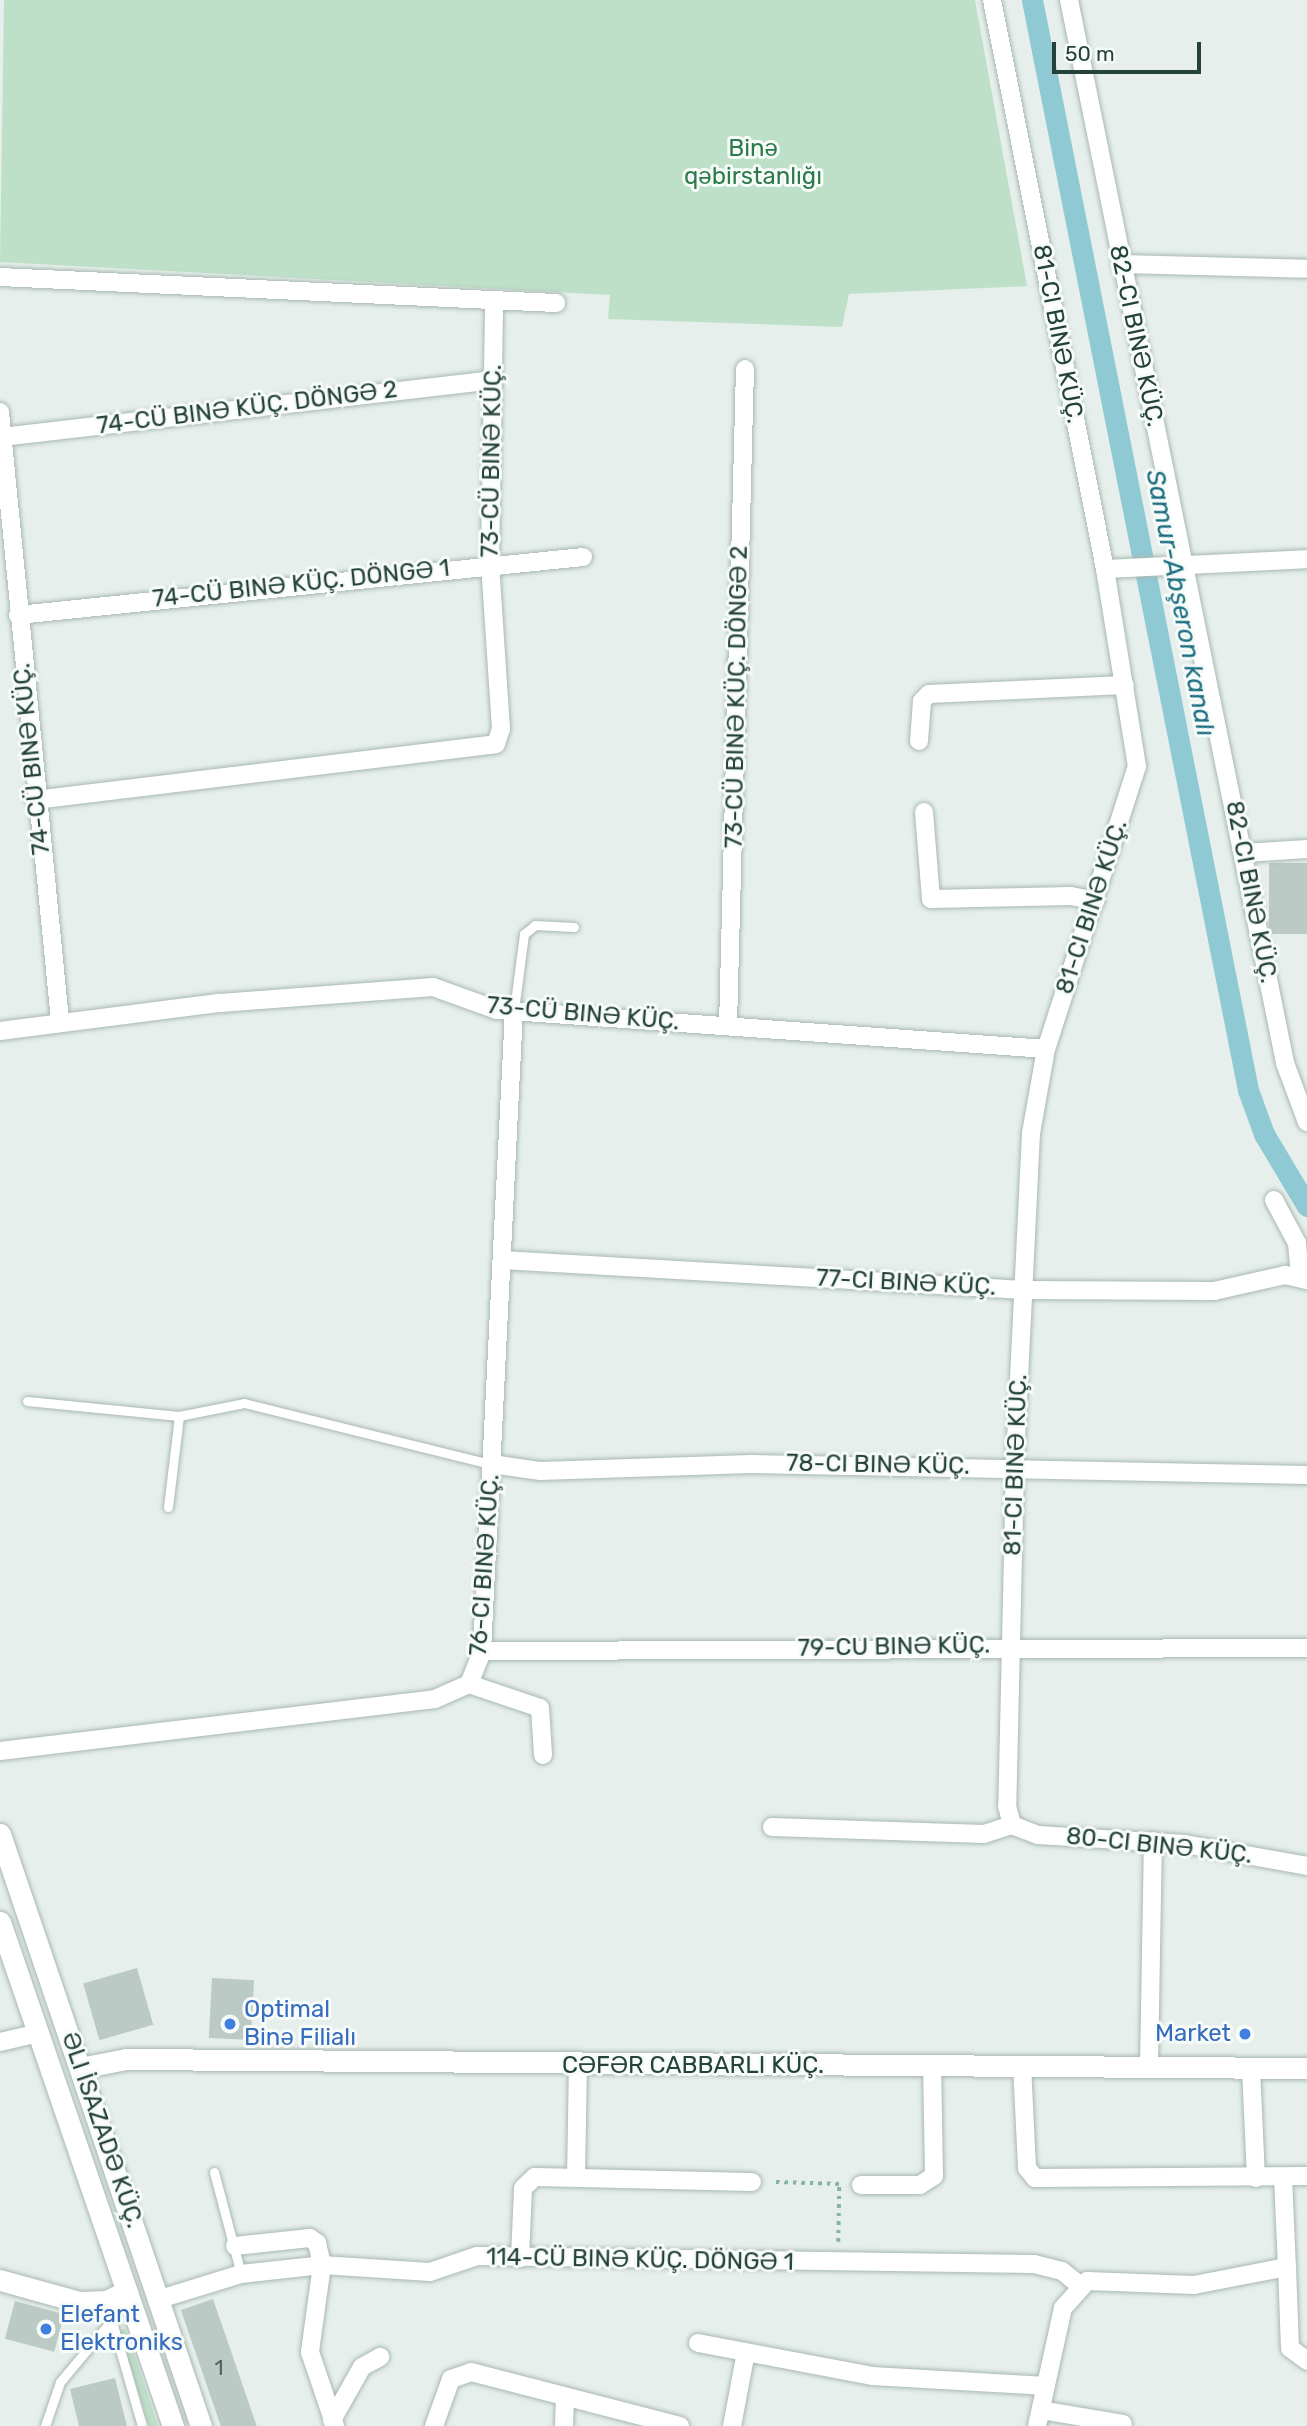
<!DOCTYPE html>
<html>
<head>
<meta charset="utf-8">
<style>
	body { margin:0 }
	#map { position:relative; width:1307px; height:2426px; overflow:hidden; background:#e6efeb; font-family:Rubik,sans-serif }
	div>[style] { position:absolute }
	.green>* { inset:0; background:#bfe0c8 }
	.canal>* { height:21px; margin:-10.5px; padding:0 10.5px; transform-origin:10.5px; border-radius:10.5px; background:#8ec9d4 }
	.building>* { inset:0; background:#bbcac4; transform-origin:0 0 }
	.path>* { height:3.5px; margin-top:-1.75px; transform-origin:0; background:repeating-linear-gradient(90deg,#86b3a5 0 3.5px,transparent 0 8.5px) }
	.roads { filter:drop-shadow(0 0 2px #a8b8b2) drop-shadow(0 0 2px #a8b8b2) }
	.service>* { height:9px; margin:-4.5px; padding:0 4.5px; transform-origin:4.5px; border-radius:4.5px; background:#fff }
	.minor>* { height:18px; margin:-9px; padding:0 9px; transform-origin:9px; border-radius:9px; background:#fff }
	.tertiary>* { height:21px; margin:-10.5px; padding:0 10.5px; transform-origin:10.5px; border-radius:10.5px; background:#fff }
	.secondary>* { height:21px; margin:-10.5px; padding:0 10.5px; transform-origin:10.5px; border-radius:10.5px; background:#fff }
	.dots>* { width:19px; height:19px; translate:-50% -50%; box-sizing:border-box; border:4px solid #f7fbf9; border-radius:50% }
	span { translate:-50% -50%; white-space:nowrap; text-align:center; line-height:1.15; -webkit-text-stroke:6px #f7fbf9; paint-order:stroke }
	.number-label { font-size:21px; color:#4a645c }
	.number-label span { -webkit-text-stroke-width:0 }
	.park-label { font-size:24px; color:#2d7a4b }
	.street-label { font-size:24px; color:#24423a }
	.shop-label { font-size:24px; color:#366cbe }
	.left { translate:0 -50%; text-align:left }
	.right { translate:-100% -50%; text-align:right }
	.water-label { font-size:26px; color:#1c6f80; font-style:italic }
	.scale { position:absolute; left:1052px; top:42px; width:149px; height:32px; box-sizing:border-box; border:4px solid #24423a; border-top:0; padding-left:9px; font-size:21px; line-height:24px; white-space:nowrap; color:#24423a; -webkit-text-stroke:5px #f7fbf9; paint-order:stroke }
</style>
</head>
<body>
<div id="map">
	<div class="green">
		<i style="clip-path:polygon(4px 0,975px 0,1027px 286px,849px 294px,842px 327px,608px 319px,610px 295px,0 262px)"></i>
		<i style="clip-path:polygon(126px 2329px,158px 2426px,149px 2426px,119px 2330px)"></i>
	</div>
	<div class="canal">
		<i style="left:1032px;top:0;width:1111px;rotate:78.79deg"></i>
		<i style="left:1248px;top:1090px;width:47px;rotate:70deg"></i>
		<i style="left:1264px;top:1134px;width:84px;rotate:59.2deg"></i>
	</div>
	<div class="building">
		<i style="left:1307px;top:863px;width:71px;height:38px;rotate:90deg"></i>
		<i style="left:137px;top:1968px;width:59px;height:56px;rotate:74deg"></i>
		<i style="left:212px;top:1978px;width:42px;height:60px;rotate:3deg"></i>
		<i style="left:213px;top:2299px;width:134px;height:34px;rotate:71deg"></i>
		<i style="left:15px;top:2301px;width:51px;height:39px;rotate:15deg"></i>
		<i style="clip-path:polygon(115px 2378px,127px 2426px,79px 2426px,70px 2389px)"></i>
	</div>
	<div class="path">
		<i style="left:776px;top:2182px;width:68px;rotate:1.7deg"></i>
		<i style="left:838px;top:2242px;width:58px;rotate:-89deg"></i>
	</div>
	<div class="roads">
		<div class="service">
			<i style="left:514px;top:1010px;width:77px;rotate:-82.5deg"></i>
			<i style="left:524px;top:934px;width:14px;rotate:-39deg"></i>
			<i style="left:535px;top:925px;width:39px;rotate:3deg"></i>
			<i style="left:27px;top:1401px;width:153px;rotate:5.6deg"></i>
			<i style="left:179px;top:1416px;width:66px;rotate:-11.3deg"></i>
			<i style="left:244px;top:1403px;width:254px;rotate:13.9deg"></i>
			<i style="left:168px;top:1507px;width:92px;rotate:-83.1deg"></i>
			<i style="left:214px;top:2172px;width:106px;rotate:75.2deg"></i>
			<i style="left:106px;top:2301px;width:130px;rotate:73.9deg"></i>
			<i style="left:45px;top:2426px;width:46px;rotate:-71.2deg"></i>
			<i style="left:60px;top:2382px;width:80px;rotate:-50.1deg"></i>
		</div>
		<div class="minor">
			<i style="left:992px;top:0;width:580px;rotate:78.77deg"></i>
			<i style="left:1105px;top:569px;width:200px;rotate:80.8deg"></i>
			<i style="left:1137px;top:766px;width:297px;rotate:107.8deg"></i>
			<i style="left:1046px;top:1049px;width:85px;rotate:100.1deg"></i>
			<i style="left:1031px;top:1133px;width:333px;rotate:92.8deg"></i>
			<i style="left:1015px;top:1466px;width:340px;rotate:91.3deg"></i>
			<i style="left:1007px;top:1806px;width:20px;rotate:75deg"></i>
			<i style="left:1069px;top:0;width:1085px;rotate:78.51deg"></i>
			<i style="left:1285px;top:1063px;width:63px;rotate:69.6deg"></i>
			<i style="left:1121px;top:264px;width:186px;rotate:1.5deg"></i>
			<i style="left:0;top:277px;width:557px;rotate:2.68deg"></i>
			<i style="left:0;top:412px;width:612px;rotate:84.37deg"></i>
			<i style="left:2px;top:437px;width:493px;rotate:-6.6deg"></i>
			<i style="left:1105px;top:569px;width:202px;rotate:-2.8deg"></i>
			<i style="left:18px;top:615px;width:568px;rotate:-5.86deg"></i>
			<i style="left:919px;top:741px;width:40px;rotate:-85.7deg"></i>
			<i style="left:922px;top:701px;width:10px;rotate:-45deg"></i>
			<i style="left:929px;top:694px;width:196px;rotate:-2.6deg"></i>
			<i style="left:35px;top:800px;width:464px;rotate:-6.9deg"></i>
			<i style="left:496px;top:744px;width:16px;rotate:-72deg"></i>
			<i style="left:501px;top:729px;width:166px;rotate:-93.8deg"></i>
			<i style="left:490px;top:563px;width:263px;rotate:-89.1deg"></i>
			<i style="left:924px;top:812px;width:87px;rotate:85.4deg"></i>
			<i style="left:931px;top:899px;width:140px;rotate:-1.2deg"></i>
			<i style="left:1071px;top:896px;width:25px;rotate:11deg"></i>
			<i style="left:1244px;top:853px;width:63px;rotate:-3.6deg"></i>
			<i style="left:728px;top:1026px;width:657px;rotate:-88.52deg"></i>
			<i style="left:0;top:1031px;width:222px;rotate:-7.3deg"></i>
			<i style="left:220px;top:1003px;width:214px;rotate:-4.3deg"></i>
			<i style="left:433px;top:987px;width:68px;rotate:19.8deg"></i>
			<i style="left:497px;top:1010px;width:550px;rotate:4.06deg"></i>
			<i style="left:1274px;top:1200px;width:49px;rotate:61.9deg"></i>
			<i style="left:1297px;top:1243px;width:33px;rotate:85deg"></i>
			<i style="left:502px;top:1260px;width:523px;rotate:3.29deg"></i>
			<i style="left:1024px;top:1290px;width:190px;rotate:0.3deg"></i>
			<i style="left:1214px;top:1291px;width:73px;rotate:-12.7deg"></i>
			<i style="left:1285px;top:1275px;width:23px;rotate:13deg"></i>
			<i style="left:492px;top:1464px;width:49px;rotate:8.3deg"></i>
			<i style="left:540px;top:1471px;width:211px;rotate:-1.9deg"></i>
			<i style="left:751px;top:1464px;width:556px;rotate:1.13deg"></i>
			<i style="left:482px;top:1651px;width:825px;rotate:-0.21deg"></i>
			<i style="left:469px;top:1684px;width:75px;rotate:18.7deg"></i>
			<i style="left:540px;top:1708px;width:47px;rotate:86.3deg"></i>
			<i style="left:0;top:1751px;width:438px;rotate:-6.8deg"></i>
			<i style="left:435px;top:1699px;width:37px;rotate:-24deg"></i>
			<i style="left:469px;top:1684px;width:35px;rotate:-68deg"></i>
			<i style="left:482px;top:1651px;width:642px;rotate:-87.14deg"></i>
			<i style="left:1012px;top:1825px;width:28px;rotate:21deg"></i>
			<i style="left:1038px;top:1835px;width:147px;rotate:3.5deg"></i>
			<i style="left:1185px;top:1844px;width:124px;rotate:10.2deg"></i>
			<i style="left:772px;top:1827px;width:212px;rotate:1.9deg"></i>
			<i style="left:984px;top:1834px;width:29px;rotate:-18deg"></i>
			<i style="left:0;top:2042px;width:39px;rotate:-13deg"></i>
			<i style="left:1022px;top:2065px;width:103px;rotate:87.2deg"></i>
			<i style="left:1027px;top:2168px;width:13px;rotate:51deg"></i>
			<i style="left:1035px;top:2178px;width:272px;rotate:-0.4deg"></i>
			<i style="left:1149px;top:2066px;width:225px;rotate:-89deg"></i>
			<i style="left:1251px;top:2068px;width:110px;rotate:87.4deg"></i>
			<i style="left:576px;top:2177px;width:110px;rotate:-89deg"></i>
			<i style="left:1283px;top:2177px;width:90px;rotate:87.5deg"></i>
			<i style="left:861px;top:2185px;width:59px"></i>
			<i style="left:920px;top:2185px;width:17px;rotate:-33deg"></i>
			<i style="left:934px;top:2176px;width:111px;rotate:-91deg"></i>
			<i style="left:235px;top:2246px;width:75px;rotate:-6.1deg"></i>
			<i style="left:310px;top:2238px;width:9px;rotate:36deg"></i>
			<i style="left:317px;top:2243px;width:23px;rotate:77deg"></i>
			<i style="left:322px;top:2265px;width:88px;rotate:97.9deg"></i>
			<i style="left:310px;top:2352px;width:78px;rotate:71.3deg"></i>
			<i style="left:520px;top:2258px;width:70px;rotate:-87.5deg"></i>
			<i style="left:523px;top:2188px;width:16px;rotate:-43deg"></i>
			<i style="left:535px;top:2177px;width:217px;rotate:1.3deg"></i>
			<i style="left:160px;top:2299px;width:85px;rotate:-17.2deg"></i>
			<i style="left:241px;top:2274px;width:81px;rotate:-6.3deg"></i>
			<i style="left:322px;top:2265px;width:108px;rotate:3.7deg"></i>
			<i style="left:430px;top:2272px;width:50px;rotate:-18.8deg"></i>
			<i style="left:477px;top:2256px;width:557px;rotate:0.82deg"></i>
			<i style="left:1034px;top:2264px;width:29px;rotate:14deg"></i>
			<i style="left:1062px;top:2271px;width:22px;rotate:39deg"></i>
			<i style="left:698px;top:2343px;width:177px;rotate:10.7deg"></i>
			<i style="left:872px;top:2376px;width:171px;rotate:3.3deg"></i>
			<i style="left:1041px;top:2410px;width:83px;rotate:9.7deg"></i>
			<i style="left:332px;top:2420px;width:61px;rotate:-60.5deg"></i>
			<i style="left:362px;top:2367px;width:21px;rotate:-29deg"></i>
			<i style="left:434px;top:2426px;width:50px;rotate:-70.1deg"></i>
			<i style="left:451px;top:2379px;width:21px;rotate:-19deg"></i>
			<i style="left:471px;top:2372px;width:216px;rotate:14.5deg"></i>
			<i style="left:564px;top:2426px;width:27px;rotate:-88deg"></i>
			<i style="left:732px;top:2426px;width:75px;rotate:-79.3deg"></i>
			<i style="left:1037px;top:2426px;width:121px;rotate:-77.6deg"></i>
			<i style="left:1063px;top:2308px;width:36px;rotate:-48deg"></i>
			<i style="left:1087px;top:2281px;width:107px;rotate:2.1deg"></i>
			<i style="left:1194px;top:2285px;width:95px;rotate:-11deg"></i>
			<i style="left:1287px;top:2267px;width:81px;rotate:87.9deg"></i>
			<i style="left:1290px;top:2348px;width:21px;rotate:37deg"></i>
		</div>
		<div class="tertiary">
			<i style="left:80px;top:2068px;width:47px;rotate:-11.1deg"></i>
			<i style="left:126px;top:2059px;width:1181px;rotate:0.44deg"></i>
			<i style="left:0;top:2280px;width:83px;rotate:15.4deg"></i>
			<i style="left:80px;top:2302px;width:26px;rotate:-2deg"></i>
			<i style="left:106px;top:2301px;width:23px;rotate:-25deg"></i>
		</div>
		<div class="secondary">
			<i style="left:0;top:1834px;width:625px;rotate:71.25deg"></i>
			<i style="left:0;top:1922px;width:533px;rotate:71.06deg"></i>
		</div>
	</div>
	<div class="dots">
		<i style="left:230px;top:2024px;background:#3f7fe0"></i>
		<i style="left:1245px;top:2034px;background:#3f7fe0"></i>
		<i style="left:46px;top:2329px;background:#3f7fe0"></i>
	</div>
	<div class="number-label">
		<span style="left:219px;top:2368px">1</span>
	</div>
	<div class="park-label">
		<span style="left:753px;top:163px">Binə<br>qəbirstanlığı</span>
	</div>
	<div class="street-label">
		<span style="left:1058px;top:334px;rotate:79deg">81-CI BINƏ KÜÇ.</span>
		<span style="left:1136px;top:336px;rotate:78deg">82-CI BINƏ KÜÇ.</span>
		<span style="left:247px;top:408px;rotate:-7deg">74-CÜ BINƏ KÜÇ. DÖNGƏ 2</span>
		<span style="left:492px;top:461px;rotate:-89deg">73-CÜ BINƏ KÜÇ.</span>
		<span style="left:301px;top:584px;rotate:-6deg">74-CÜ BINƏ KÜÇ. DÖNGƏ 1</span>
		<span style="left:737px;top:697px;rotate:-89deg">73-CÜ BINƏ KÜÇ. DÖNGƏ 2</span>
		<span style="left:32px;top:759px;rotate:-96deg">74-CÜ BINƏ KÜÇ.</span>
		<span style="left:1251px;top:892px;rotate:79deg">82-CI BINƏ KÜÇ.</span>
		<span style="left:1092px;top:907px;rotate:-72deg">81-CI BINƏ KÜÇ.</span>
		<span style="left:583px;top:1014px;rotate:5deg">73-CÜ BINƏ KÜÇ.</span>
		<span style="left:906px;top:1283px;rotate:3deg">77-CI BINƏ KÜÇ.</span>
		<span style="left:878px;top:1465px;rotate:1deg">78-CI BINƏ KÜÇ.</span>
		<span style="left:1016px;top:1465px;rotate:-88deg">81-CI BINƏ KÜÇ.</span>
		<span style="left:485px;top:1565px;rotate:-86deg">76-CI BINƏ KÜÇ.</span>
		<span style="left:894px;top:1647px;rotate:-1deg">79-CU BINƏ KÜÇ.</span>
		<span style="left:1159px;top:1846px;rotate:6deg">80-CI BINƏ KÜÇ.</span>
		<span style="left:693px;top:2066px">CƏFƏR CABBARLI KÜÇ.</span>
		<span style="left:102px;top:2130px;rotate:71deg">ƏLI İSAZADƏ KÜÇ.</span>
		<span style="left:640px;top:2260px;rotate:1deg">114-CÜ BINƏ KÜÇ. DÖNGƏ 1</span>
	</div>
	<div class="shop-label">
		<span class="left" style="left:244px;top:2024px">Optimal<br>Binə Filialı</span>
		<span class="right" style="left:1231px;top:2034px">Market</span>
		<span class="left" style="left:60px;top:2329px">Elefant<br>Elektroniks</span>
	</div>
	<div class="water-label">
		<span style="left:1180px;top:603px;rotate:79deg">Samur-Abşeron kanalı</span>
	</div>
	<div class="scale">50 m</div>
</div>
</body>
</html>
